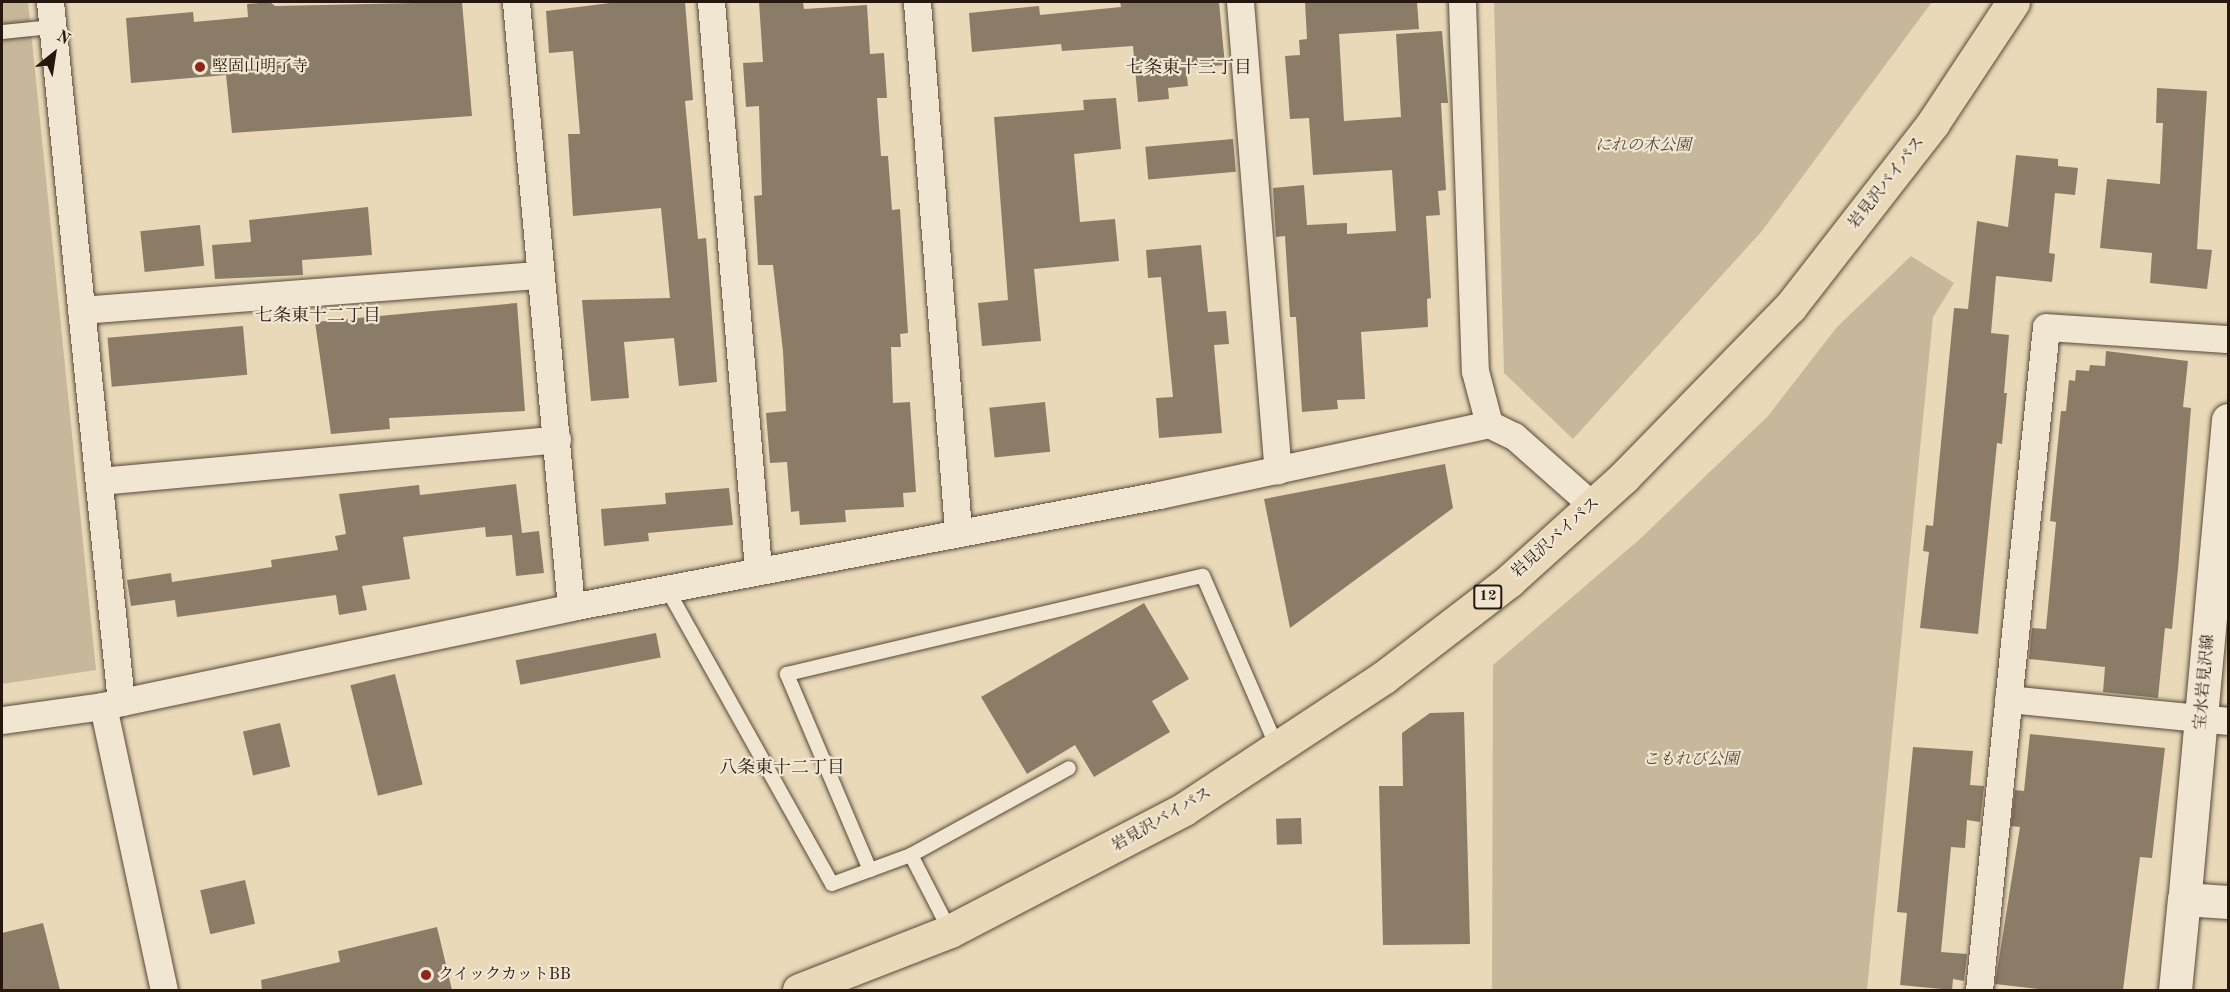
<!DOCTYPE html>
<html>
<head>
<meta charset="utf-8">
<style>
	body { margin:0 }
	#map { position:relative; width:2230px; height:992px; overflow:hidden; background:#e9d9b8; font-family:"Old Standard TT","Noto Serif JP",serif }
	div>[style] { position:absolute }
	.green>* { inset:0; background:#c8b89b }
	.building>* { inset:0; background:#8b7c67; transform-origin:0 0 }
	.roads { filter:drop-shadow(0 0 2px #574839) drop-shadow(0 0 2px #574839) }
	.service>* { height:14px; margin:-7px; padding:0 7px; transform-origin:7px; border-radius:7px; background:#f1e6d1 }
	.minor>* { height:27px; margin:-13.5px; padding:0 13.5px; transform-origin:13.5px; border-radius:13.5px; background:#f1e6d1 }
	.tertiary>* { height:33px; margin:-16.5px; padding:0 16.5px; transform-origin:16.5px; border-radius:16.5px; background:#f1e6d1 }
	.secondary>* { height:33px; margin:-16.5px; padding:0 16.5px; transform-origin:16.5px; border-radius:16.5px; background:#f1e6d1 }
	.trunk>* { height:33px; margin:-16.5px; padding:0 16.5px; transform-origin:16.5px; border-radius:16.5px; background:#e9d9b8 }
	.dots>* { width:16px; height:16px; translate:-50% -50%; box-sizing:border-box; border:3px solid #f1e6d1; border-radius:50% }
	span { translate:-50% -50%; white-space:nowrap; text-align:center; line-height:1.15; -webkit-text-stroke:4.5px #f1e6d1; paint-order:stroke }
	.shield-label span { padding:2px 4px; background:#f1e6d1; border:2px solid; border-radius:4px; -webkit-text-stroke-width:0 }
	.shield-label { font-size:15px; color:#26170f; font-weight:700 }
	.poi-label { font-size:16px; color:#26170f }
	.left { translate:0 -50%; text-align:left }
	.park-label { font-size:16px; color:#574739; font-style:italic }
	.street-label { font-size:16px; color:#26170f }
	.neighbourhood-label { font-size:18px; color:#26170f }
	.frame { position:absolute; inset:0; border:3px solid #26170f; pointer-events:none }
	.north { position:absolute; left:24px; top:24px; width:60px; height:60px; -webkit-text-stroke:4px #f1e6d1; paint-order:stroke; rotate:30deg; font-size:16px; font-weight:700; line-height:24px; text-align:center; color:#26170f }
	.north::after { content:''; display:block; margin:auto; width:21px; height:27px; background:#26170f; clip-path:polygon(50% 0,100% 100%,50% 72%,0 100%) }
</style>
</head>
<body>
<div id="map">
	<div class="green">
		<i style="clip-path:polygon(2px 2px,28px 2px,96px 670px,2px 684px)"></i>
		<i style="clip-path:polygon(1494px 2px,1932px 2px,1762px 231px,1573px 439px,1504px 373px)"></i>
		<i style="clip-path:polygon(1911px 256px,1954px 283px,1933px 317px,1867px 990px,1492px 990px,1493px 665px,1640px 539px,1768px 416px,1837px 327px)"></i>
	</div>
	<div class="building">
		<i style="clip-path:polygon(270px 2px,275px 6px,462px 2px,472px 116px,232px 133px,226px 75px,131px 83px,126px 18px,193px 12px,194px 22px,248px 17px,247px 4px)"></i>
		<i style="clip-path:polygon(618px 2px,685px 2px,693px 100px,685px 101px,698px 239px,706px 238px,717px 382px,679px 386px,674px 338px,624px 342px,629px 398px,591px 401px,582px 300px,670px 298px,661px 208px,573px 216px,568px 134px,580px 134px,573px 51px,549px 53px,546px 11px)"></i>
		<i style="clip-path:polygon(759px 2px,803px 2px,804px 9px,867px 5px,870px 54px,884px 53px,887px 98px,877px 98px,881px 156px,888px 156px,892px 210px,900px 209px,908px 333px,900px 334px,901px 347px,891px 347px,893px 403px,910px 402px,916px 492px,903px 493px,904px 507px,845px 510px,846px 522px,800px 525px,799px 511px,791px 512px,787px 462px,770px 463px,766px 413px,786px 411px,783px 351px,773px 265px,758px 265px,754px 196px,762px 195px,759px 106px,746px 107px,743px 63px,763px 62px)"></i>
		<i style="clip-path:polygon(1120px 2px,1219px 2px,1225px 65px,1186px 68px,1188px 86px,1168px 88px,1169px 99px,1138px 102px,1133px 46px,1062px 51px,1061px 44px,972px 52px,969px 13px,1039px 6px,1040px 15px,1121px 7px)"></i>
		<i style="clip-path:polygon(1305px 2px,1417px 2px,1419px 29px,1339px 34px,1344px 121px,1401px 117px,1396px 34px,1442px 31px,1448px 103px,1441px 103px,1446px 190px,1438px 191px,1440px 215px,1426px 216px,1431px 298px,1427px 299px,1428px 327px,1361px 332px,1365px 399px,1337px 400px,1338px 409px,1302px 412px,1296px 317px,1290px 317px,1285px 236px,1276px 237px,1273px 188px,1304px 185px,1307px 225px,1347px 223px,1347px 234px,1396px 231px,1392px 170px,1313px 175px,1309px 118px,1290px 119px,1285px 56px,1300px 55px,1299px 40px,1307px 39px)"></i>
		<i style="clip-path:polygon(2157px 88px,2207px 91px,2197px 249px,2212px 250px,2207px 289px,2150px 283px,2152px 253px,2100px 248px,2107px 179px,2160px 184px,2163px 123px,2156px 123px)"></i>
		<i style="clip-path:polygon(1116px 98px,1121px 149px,1074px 154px,1080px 222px,1115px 219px,1119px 261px,1034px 269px,1041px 341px,982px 346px,978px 303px,1008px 300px,994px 117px,1084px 110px,1083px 100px)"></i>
		<i style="left:1233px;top:139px;width:33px;height:88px;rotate:85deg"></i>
		<i style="clip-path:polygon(2016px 155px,2058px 159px,2058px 166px,2078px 168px,2075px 195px,2055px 193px,2049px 253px,2055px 254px,2052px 282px,1996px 276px,1991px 333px,2009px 335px,2004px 393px,2007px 393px,2002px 444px,1997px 443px,1978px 634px,1920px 628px,1929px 552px,1923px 551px,1926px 525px,1933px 526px,1954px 308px,1968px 309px,1977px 221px,2008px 227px)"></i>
		<i style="clip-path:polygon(368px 207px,372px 255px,302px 260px,303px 275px,215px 279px,212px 245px,251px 242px,249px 220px)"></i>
		<i style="left:200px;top:225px;width:41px;height:60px;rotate:84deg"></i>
		<i style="clip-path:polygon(1201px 245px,1208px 312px,1226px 311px,1229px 344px,1214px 345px,1222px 433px,1159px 438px,1156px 398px,1173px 397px,1161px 277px,1148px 278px,1146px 250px)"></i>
		<i style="clip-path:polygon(517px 303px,525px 411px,389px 418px,390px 429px,331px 434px,315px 322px)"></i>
		<i style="left:243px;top:326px;width:49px;height:136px;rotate:85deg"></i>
		<i style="clip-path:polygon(2106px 351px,2188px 361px,2183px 407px,2191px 408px,2178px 569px,2172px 629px,2165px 628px,2158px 698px,2103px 692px,2105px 667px,2029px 659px,2032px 628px,2046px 629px,2056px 522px,2050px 521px,2061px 411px,2066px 411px,2069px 380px,2075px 381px,2076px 370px,2089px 371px,2090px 365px,2105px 366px)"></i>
		<i style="left:1045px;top:402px;width:50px;height:56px;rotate:84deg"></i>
		<i style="clip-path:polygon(1445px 464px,1453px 508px,1290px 628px,1264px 499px)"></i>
		<i style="clip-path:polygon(516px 484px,522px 533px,539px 531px,544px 573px,516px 576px,512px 535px,486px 537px,485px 527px,403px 537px,410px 579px,362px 586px,367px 610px,339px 615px,336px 595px,177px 617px,175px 600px,131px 606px,127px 580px,171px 573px,172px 582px,272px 567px,271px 560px,338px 550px,335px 536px,346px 534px,339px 494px,419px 485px,420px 495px)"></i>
		<i style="clip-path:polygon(729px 488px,733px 525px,648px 533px,649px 541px,604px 546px,601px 509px,666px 504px,665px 493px)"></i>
		<i style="clip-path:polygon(1144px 603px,1189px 679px,1152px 701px,1170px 732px,1094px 777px,1075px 745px,1027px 774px,981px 697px)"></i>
		<i style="left:656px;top:633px;width:25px;height:143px;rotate:79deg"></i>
		<i style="left:395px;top:674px;width:114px;height:46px;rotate:76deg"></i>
		<i style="clip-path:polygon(1464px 712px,1470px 944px,1383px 945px,1379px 786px,1403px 786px,1402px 733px,1430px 713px)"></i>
		<i style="left:280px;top:723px;width:45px;height:38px;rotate:77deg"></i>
		<i style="clip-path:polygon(2030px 734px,2165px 748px,2152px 858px,2140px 857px,2123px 990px,2047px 990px,1995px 984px,2020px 827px,2011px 826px,2015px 790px,2024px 791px)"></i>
		<i style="clip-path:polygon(1913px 747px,1973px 751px,1970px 785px,1984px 786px,1980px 822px,1967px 820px,1965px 848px,1951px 847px,1941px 952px,1967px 954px,1964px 981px,1953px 979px,1952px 990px,1900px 985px,1907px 913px,1897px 912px)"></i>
		<i style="left:1301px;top:818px;width:26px;height:25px;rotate:88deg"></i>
		<i style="left:245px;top:880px;width:45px;height:46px;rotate:77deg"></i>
		<i style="clip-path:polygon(43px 923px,60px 990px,2px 990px,2px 933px)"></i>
		<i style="clip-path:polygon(437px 927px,452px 990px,262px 990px,261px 980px,340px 962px,338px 951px)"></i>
	</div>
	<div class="roads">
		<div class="service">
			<i style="left:2px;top:32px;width:49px;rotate:-5.8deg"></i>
			<i style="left:666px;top:587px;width:340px;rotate:60.8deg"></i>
			<i style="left:832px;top:884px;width:84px;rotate:-20.2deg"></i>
			<i style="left:911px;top:855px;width:85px;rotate:62.8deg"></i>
			<i style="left:911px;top:855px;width:180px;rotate:-28.8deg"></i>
			<i style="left:870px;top:870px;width:213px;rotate:-113deg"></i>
			<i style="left:787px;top:674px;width:427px;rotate:-13.3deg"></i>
			<i style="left:1203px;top:576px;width:186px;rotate:66.6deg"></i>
		</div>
		<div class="minor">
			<i style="left:50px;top:2px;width:704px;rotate:84.21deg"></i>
			<i style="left:516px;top:2px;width:607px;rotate:84.81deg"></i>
			<i style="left:711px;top:2px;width:569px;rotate:85.26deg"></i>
			<i style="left:917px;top:2px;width:530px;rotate:85.56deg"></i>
			<i style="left:1240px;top:2px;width:470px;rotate:85.4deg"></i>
			<i style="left:1462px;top:2px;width:369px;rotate:88deg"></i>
			<i style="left:1475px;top:371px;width:55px;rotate:75.2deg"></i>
			<i style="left:81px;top:310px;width:460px;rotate:-4.4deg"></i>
			<i style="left:99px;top:481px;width:460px;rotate:-5.2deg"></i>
			<i style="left:2008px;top:699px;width:221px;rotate:5.7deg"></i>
			<i style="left:103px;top:706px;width:290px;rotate:77.9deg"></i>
			<i style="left:2px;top:720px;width:102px;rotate:-7.9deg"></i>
			<i style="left:103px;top:706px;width:478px;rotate:-11.9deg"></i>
			<i style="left:571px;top:607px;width:599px;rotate:-10.78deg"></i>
			<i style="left:1159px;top:495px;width:338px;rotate:-12.1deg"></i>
			<i style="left:1489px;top:424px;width:28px;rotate:26deg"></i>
			<i style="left:1514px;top:436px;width:106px;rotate:41.5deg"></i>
			<i style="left:1979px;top:990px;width:666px;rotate:-84.23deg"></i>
			<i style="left:2046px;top:327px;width:182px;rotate:3.8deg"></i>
		</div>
		<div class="tertiary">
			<i style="left:2175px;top:990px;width:91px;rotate:-84.4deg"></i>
		</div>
		<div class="secondary">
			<i style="left:2228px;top:420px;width:481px;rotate:95.2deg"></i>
			<i style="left:2184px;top:899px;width:44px;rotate:3.9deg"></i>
		</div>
		<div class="trunk">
			<i style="left:799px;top:990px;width:162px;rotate:-21.3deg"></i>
			<i style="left:950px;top:931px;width:264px;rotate:-27.5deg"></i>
			<i style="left:1184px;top:809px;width:240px;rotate:-33.4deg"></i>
			<i style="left:1384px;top:677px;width:158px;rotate:-37.5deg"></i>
			<i style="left:1509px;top:581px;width:155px;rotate:-42.1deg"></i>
			<i style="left:1624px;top:477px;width:238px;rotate:-45.7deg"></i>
			<i style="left:1790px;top:307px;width:233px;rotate:-52.1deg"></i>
			<i style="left:1933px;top:123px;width:145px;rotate:-56.5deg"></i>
		</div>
	</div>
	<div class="dots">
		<i style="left:200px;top:67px;background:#8f2418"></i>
		<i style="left:426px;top:975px;background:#8f2418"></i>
	</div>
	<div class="shield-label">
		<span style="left:1488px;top:597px">12</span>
	</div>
	<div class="poi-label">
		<span class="left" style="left:212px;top:67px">堅固山明了寺</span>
		<span class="left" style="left:438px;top:975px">クイックカットBB</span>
	</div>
	<div class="park-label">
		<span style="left:1643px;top:146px">にれの木公園</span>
		<span style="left:1691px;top:760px">こもれび公園</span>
	</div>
	<div class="street-label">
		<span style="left:1887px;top:183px;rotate:-52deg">岩見沢バイパス</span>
		<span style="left:1556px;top:538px;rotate:-42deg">岩見沢バイパス</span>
		<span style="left:2205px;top:682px;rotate:-85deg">宝水岩見沢線</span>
		<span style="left:1162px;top:820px;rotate:-30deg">岩見沢バイパス</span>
	</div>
	<div class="neighbourhood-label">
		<span style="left:1189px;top:68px">七条東十三丁目</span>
		<span style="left:318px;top:316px">七条東十二丁目</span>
		<span style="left:782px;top:768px">八条東十二丁目</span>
	</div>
	<div class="frame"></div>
	<div class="north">N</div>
</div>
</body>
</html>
